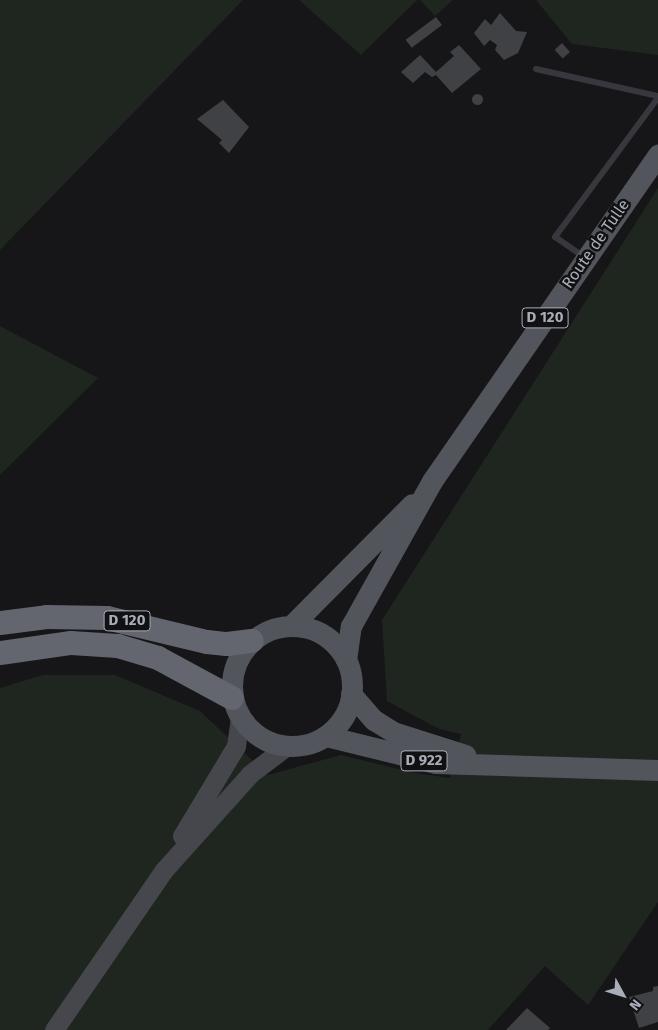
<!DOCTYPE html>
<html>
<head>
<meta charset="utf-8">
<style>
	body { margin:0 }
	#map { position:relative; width:658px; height:1030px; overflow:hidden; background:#161618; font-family:"Fira Sans",sans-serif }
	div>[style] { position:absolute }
	.green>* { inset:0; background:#1e261f }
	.building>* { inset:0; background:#404145; transform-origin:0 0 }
	.round { border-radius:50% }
	.lane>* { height:6px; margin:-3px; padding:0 3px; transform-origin:3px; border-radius:3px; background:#37383d }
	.secondary>* { height:19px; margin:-9.5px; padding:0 9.5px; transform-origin:9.5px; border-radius:9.5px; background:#45474d }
	.primary>* { height:21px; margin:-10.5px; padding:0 10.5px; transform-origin:10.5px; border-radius:10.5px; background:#53555c }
	.primary>.ring { margin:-10.5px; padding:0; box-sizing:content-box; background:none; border:21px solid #53555c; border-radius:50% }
	.highway>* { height:24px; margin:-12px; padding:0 12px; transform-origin:12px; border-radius:12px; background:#63666e }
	span { translate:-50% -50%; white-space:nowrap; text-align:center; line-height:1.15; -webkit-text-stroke:5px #111113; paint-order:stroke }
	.shield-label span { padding:1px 4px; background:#111113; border:1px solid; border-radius:4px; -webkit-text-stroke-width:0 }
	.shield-label { font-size:15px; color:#a8adb8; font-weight:700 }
	.street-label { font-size:16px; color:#a8adb8 }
	.north { position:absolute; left:598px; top:970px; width:50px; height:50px; -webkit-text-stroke:4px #111113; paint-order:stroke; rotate:129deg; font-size:14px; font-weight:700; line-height:20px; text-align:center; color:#a8adb8 }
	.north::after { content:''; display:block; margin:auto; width:18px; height:22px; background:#a8adb8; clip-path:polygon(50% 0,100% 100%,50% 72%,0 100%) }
</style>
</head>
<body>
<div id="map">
	<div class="green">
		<i style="clip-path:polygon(0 0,243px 0,0 250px)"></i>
		<i style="clip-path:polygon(299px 0,417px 0,361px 55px)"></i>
		<i style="clip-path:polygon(420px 0,453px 0,435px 16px)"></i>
		<i style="clip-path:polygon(536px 0,658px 0,658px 55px,572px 44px)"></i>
		<i style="clip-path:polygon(658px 188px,658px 902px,588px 1005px,545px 966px,488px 1030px,0 1030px,0 688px,43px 675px,115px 675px,200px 711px,268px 775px,341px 755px,415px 773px,450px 778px,461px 734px,439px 729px,387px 701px,382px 620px)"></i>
		<i style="clip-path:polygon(0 326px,98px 378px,0 475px)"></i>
	</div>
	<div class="building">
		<i style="clip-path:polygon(500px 13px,516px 31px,527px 32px,518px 53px,504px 60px,495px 50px,497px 45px,490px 40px,484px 46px,474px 33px,485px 19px,491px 25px)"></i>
		<i style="left:436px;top:17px;width:10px;height:38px;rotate:53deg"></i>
		<i style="left:562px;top:43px;width:12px;height:10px;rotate:48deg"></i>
		<i style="clip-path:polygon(459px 45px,481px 69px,452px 93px,436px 75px,432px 77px,425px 72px,413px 83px,401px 72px,420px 55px,436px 72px,454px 56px,450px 52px)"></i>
		<i class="round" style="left:471.5px;top:93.5px;width:11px;height:11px"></i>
		<i style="clip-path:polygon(223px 100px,249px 127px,229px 153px,219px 143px,222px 140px,197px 119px)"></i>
		<i style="clip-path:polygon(658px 986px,658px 1022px,639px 1028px,629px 997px,653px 991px,653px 987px)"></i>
		<i style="clip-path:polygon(527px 1008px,550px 1028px,548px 1030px,506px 1030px)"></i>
	</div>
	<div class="lane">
		<i style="left:536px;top:69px;width:125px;rotate:12.5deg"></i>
		<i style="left:584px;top:257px;width:35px;rotate:-145deg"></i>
		<i style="left:555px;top:237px;width:173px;rotate:-53.5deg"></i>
	</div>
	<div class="secondary">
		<i style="left:182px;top:836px;width:105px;rotate:-59deg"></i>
		<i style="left:236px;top:746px;width:28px;rotate:-82deg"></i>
		<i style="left:54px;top:1030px;width:194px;rotate:-55.5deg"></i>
		<i style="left:164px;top:870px;width:129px;rotate:-48.1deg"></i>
		<i style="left:250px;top:774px;width:46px;rotate:-37.1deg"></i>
	</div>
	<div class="primary">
		<i style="left:292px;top:625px;width:170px;rotate:-45.2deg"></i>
		<i class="ring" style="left:232px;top:626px;width:99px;height:99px"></i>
		<i style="left:346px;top:660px;width:34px;rotate:-82deg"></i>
		<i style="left:351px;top:626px;width:166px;rotate:-60.8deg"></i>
		<i style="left:432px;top:481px;width:397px;rotate:-55.3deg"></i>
		<i style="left:351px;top:694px;width:35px;rotate:49deg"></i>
		<i style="left:374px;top:720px;width:22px;rotate:32deg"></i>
		<i style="left:393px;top:732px;width:76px;rotate:17.7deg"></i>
		<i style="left:326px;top:736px;width:113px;rotate:13.8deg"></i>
		<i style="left:436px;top:763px;width:222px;rotate:1.8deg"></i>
	</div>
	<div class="highway">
		<i style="left:0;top:623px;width:47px;rotate:-7.3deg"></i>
		<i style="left:47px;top:617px;width:60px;rotate:1deg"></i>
		<i style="left:107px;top:618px;width:103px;rotate:13.5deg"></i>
		<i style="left:207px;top:642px;width:20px;rotate:6deg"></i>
		<i style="left:227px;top:644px;width:25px;rotate:-7deg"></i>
		<i style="left:0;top:653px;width:72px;rotate:-8deg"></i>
		<i style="left:71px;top:643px;width:47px;rotate:3.7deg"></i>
		<i style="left:118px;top:646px;width:42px;rotate:16.7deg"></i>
		<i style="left:158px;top:658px;width:84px;rotate:28.4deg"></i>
	</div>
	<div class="shield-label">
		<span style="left:545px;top:318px">D 120</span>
		<span style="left:127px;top:621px">D 120</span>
		<span style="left:424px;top:761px">D 922</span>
	</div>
	<div class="street-label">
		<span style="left:596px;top:244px;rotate:-55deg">Route de Tulle</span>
	</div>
	<div class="north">N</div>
</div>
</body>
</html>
